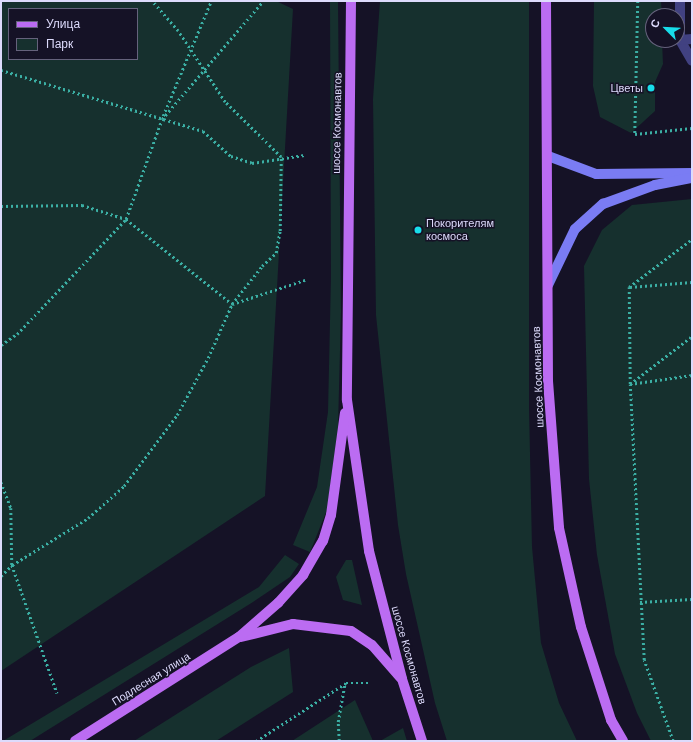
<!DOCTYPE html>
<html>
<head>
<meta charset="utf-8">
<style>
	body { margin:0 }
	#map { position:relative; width:693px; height:742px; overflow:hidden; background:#151226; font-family:Helvetica,sans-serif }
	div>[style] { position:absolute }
	.green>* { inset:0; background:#16302e }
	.path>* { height:2.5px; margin-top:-1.25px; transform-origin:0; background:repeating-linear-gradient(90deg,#3bafa4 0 2px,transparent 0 5px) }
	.lane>* { height:10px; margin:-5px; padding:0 5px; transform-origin:5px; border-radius:5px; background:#414181 }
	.secondary>* { height:10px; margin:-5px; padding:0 5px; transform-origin:5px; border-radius:5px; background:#7a7cf3 }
	.primary>* { height:10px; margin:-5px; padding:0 5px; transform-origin:5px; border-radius:5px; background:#bb6cf2 }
	.dots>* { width:11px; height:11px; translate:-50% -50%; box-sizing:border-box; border:2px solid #151226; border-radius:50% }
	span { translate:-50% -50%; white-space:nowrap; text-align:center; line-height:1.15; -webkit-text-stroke:3px #151226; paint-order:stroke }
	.poi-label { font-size:11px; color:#dddbfc }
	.right { translate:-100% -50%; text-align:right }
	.left { translate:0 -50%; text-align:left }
	.street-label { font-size:11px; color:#dddbfc }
	.frame { position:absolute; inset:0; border:2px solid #dddbfc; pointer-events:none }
	.legend { position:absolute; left:8px; top:8px; width:130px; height:52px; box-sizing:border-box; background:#151226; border:1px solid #65627c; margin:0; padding:5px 7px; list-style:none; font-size:12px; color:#dddbfc }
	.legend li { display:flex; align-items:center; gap:8px; height:20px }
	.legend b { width:20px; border:1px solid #65627c }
	.north { position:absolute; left:645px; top:8px; width:40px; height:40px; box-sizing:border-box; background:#151226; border:1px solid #65627c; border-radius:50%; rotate:294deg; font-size:11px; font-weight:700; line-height:16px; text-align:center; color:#dddbfc }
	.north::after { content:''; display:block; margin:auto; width:14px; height:18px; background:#18ddea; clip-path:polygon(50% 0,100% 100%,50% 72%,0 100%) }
</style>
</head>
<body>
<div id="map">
	<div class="green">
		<i style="clip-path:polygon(evenodd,1px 1px,276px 1px,293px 9px,265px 496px,1px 671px,1px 1px,9px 9px,137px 9px,137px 59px,9px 59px,9px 9px)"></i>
		<i style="clip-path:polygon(330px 1px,338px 1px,341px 312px,338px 427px,327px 510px,310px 552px,293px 545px,317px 487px,328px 412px,331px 276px)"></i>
		<i style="clip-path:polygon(380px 1px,529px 1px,529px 407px,532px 547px,541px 643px,559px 703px,577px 741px,447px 741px,435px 703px,406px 574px,398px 525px,376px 315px,373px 99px)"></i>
		<i style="clip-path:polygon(594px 1px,661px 1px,662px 16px,653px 16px,653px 40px,662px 40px,663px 64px,655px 82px,655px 111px,631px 133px,600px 117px,593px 86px)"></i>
		<i style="clip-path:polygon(692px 199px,692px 741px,651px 741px,637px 713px,615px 654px,597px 555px,589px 479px,584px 266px,602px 230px,632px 205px)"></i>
		<i style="clip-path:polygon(285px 555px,299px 564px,290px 577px,253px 602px,30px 741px,3px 741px,259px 587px)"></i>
		<i style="clip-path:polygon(346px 560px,352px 560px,362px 605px,343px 600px,336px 577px)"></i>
		<i style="clip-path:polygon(289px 648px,293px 692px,216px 741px,134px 741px,251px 667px)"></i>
		<i style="clip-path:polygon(355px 700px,373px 741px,292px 741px)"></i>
		<i style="clip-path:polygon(403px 728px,407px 741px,380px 741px)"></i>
	</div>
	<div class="path">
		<i style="left:638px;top:1px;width:133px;rotate:91.3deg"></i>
		<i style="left:635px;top:134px;width:57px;rotate:-6deg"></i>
		<i style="left:1px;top:70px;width:211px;rotate:16.8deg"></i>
		<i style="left:203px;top:131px;width:38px;rotate:42deg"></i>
		<i style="left:231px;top:156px;width:22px;rotate:18deg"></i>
		<i style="left:252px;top:163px;width:53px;rotate:-8.7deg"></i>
		<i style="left:163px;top:116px;width:125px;rotate:-67.3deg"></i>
		<i style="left:1px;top:206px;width:81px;rotate:-0.7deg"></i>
		<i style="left:82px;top:205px;width:46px;rotate:17.7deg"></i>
		<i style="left:126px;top:219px;width:136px;rotate:38.7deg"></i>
		<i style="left:232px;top:304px;width:77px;rotate:-18.2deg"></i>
		<i style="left:630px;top:287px;width:62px;rotate:-4.6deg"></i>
		<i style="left:1px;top:345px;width:19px;rotate:-35deg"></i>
		<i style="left:17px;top:334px;width:158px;rotate:-46.5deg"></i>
		<i style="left:126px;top:219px;width:106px;rotate:-70.2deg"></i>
		<i style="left:162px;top:119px;width:155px;rotate:-49.4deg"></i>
		<i style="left:630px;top:384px;width:78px;rotate:-37.7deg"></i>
		<i style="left:630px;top:384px;width:63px;rotate:-8.3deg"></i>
		<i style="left:1px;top:482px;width:28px;rotate:69deg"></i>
		<i style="left:11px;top:508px;width:57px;rotate:89deg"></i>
		<i style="left:12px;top:565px;width:136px;rotate:70.6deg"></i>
		<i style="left:1px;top:576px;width:16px;rotate:-45deg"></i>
		<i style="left:12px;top:565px;width:89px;rotate:-31.7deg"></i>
		<i style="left:88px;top:518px;width:48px;rotate:-41.6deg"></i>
		<i style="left:124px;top:486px;width:89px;rotate:-53.3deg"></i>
		<i style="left:177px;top:415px;width:65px;rotate:-61.5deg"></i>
		<i style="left:208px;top:358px;width:59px;rotate:-66deg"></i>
		<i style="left:232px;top:304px;width:48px;rotate:-51.7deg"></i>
		<i style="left:262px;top:266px;width:19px;rotate:-43deg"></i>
		<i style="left:276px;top:253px;width:22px;rotate:-80deg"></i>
		<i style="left:280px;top:231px;width:74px;rotate:-89.2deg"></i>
		<i style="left:281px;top:157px;width:78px;rotate:-135.5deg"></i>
		<i style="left:225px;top:102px;width:85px;rotate:-123.5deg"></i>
		<i style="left:178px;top:31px;width:40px;rotate:-131deg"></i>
		<i style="left:640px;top:602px;width:52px;rotate:-3.3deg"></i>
		<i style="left:256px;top:741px;width:107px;rotate:-32.8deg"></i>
		<i style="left:346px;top:683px;width:23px"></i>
		<i style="left:339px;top:741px;width:19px;rotate:-93deg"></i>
		<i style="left:338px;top:722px;width:39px;rotate:-80deg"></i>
		<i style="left:673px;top:741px;width:86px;rotate:-109.7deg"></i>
		<i style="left:644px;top:660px;width:276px;rotate:-92.9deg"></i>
		<i style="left:630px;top:384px;width:97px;rotate:-90.6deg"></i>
		<i style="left:629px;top:287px;width:79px;rotate:-37.3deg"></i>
	</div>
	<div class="lane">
		<i style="left:680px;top:1px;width:39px;rotate:90deg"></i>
		<i style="left:680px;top:40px;width:24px;rotate:60deg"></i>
		<i style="left:680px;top:40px;width:12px;rotate:-5deg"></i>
	</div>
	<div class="secondary">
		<i style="left:548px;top:156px;width:51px;rotate:20.6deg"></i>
		<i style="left:596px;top:174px;width:96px;rotate:-0.6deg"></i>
		<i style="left:548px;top:285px;width:62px;rotate:-64.3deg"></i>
		<i style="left:575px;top:229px;width:38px;rotate:-42deg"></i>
		<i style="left:603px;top:204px;width:55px;rotate:-20.1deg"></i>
		<i style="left:655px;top:185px;width:38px;rotate:-11deg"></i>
	</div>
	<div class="primary">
		<i style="left:351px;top:1px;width:399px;rotate:90.6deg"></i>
		<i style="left:347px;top:400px;width:153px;rotate:81.7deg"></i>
		<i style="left:369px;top:551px;width:132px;rotate:75.5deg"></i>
		<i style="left:402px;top:679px;width:65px;rotate:72.1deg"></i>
		<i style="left:546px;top:1px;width:380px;rotate:89.7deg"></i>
		<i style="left:548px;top:381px;width:147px;rotate:85.7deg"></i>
		<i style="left:559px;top:528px;width:101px;rotate:77.5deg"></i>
		<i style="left:581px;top:627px;width:98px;rotate:72.1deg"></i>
		<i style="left:611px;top:720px;width:24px;rotate:60deg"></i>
		<i style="left:241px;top:637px;width:54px;rotate:-14deg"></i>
		<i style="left:293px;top:624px;width:58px;rotate:6.9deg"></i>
		<i style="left:351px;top:631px;width:25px;rotate:34deg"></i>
		<i style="left:372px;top:645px;width:43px;rotate:48.8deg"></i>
		<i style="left:75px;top:741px;width:194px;rotate:-32.4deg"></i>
		<i style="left:239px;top:637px;width:52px;rotate:-41.1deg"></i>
		<i style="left:278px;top:603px;width:38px;rotate:-48deg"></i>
		<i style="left:303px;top:575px;width:39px;rotate:-60deg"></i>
		<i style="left:323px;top:541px;width:27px;rotate:-73deg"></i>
		<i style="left:331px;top:515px;width:103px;rotate:-82.2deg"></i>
	</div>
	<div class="dots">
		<i style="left:651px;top:88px;background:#18ddea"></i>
		<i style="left:418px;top:230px;background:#18ddea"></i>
	</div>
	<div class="poi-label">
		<span class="right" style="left:643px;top:88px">Цветы</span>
		<span class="left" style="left:426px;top:230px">Покорителям<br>космоса</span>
	</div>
	<div class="street-label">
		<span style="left:337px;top:123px;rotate:-89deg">шоссе Космонавтов</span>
		<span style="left:538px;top:377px;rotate:-92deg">шоссе Космонавтов</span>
		<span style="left:409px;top:655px;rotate:74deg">шоссе Космонавтов</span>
		<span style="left:151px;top:679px;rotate:-32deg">Подлесная улица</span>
	</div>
	<div class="frame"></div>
	<ul class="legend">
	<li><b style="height:5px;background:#bb6cf2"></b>Улица</li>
	<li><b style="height:11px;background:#16302e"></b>Парк</li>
	</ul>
	<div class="north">С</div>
</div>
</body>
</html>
